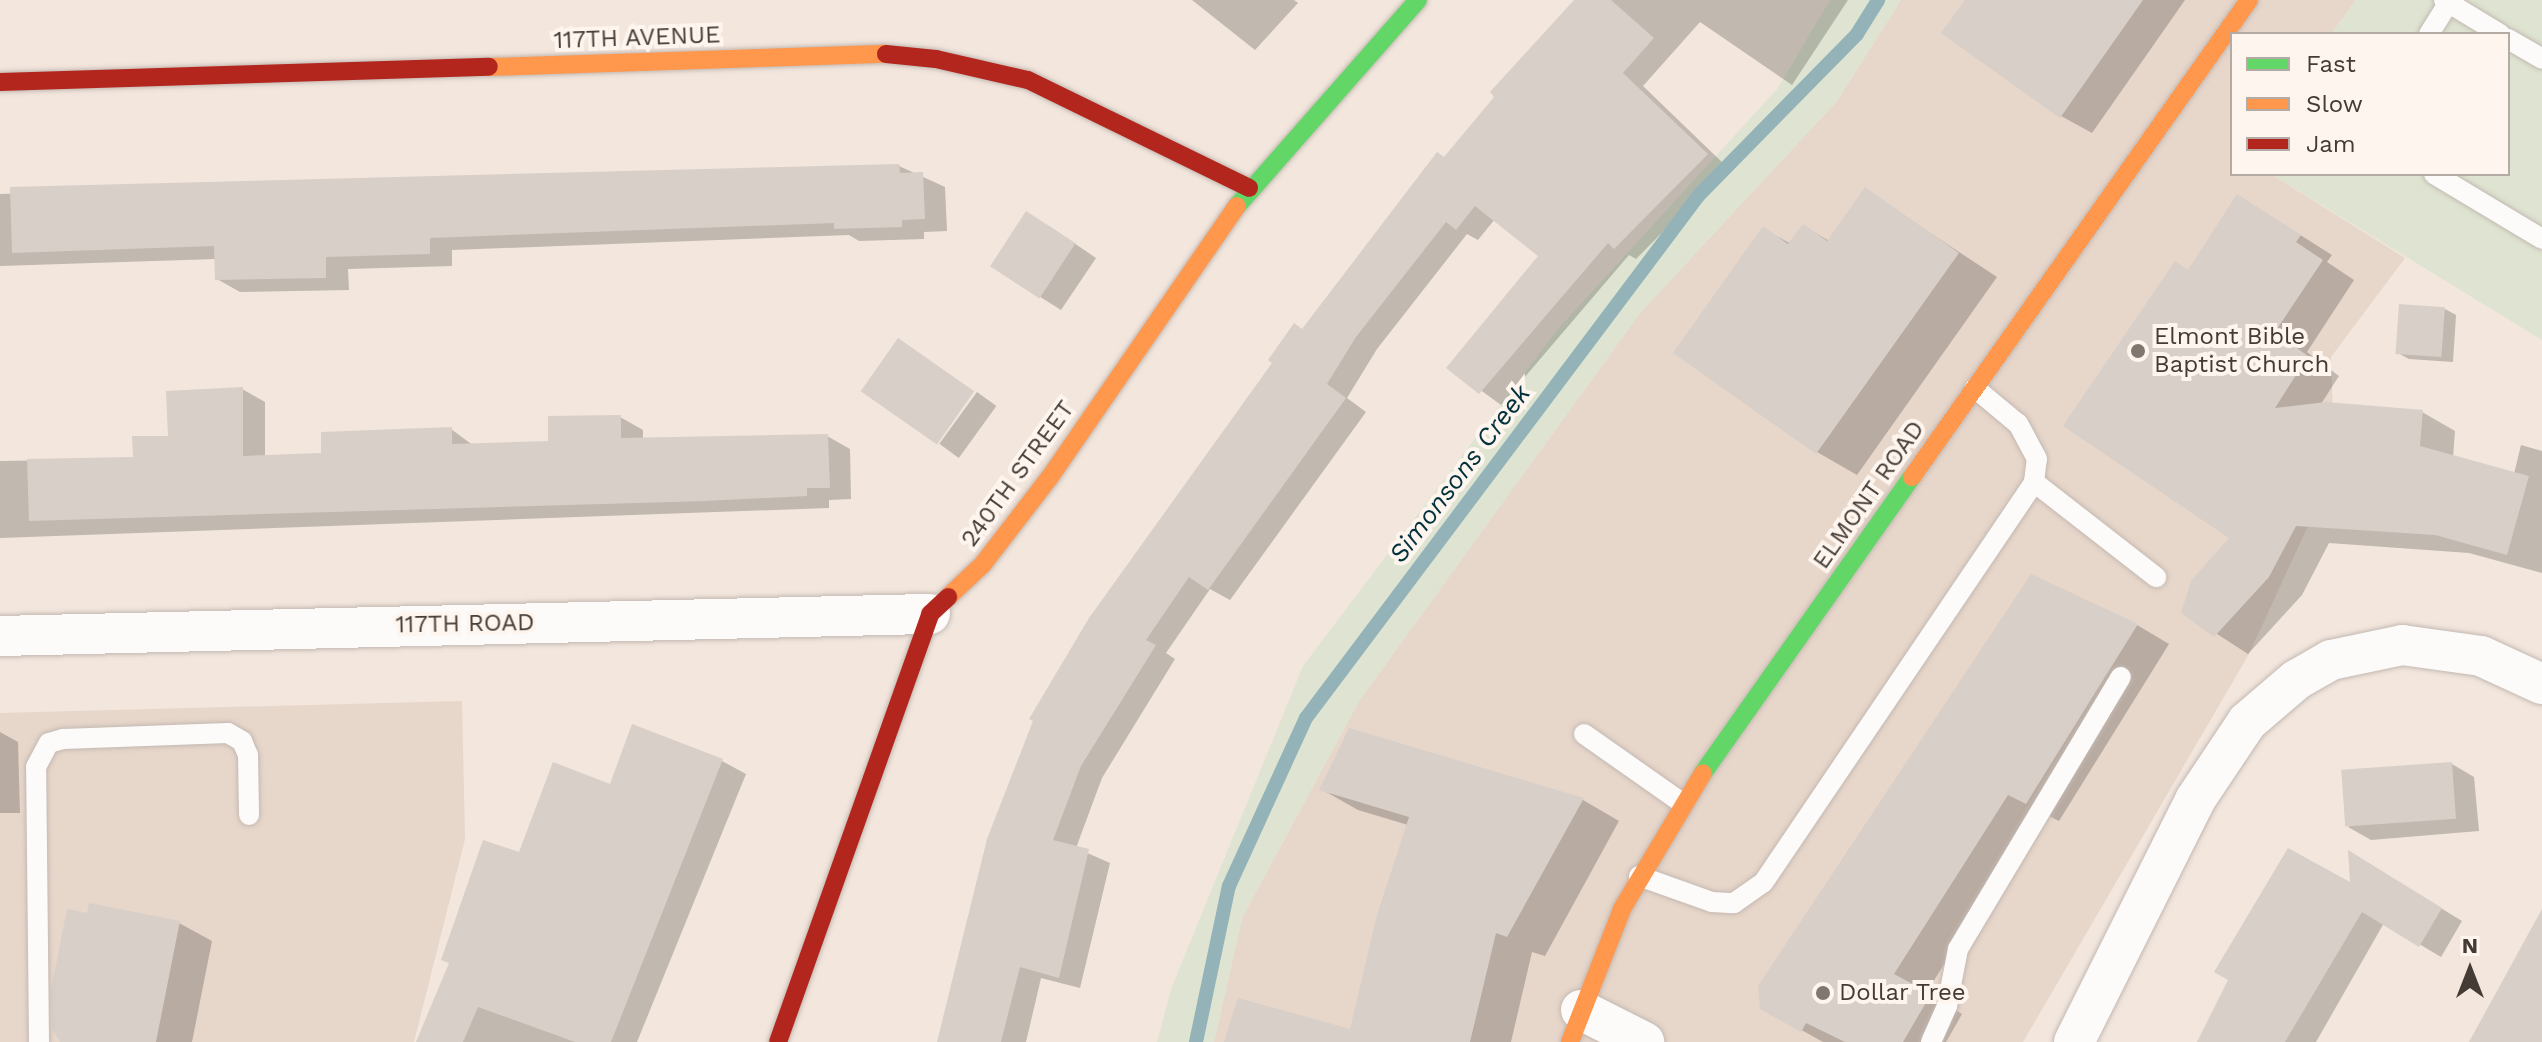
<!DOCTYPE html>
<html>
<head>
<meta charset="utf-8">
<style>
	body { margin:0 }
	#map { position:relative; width:2542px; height:1042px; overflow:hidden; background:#f2e6dd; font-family:"Work Sans",sans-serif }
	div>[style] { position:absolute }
	.commercial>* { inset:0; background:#e7d6ca }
	.green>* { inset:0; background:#dee4d1 }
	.shadow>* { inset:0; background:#0003; transform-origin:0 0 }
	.stream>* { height:14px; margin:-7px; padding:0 7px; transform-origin:7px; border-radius:7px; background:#94b3b9 }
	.building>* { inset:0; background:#d8cfc8; transform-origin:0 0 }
	.roads { filter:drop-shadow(0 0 2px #c3b9b2) drop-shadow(0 0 2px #c3b9b2) }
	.lane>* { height:20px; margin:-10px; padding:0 10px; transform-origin:10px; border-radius:10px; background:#fdfbfa }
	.street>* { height:40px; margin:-20px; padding:0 20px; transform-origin:20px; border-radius:20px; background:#fdfbfa }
	.fast>* { height:18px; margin:-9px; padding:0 9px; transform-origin:9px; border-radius:9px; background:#63d668 }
	.slow>* { height:18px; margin:-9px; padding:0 9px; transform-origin:9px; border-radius:9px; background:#ff974d }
	.jam>* { height:18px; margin:-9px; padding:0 9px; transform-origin:9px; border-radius:9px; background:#b3261e }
	.dots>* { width:22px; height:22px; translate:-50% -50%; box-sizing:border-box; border:4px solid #fef5ee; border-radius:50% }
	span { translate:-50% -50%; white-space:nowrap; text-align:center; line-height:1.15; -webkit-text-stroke:8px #fef5ee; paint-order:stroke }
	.street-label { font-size:24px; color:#433b34 }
	.poi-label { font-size:24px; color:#433b34 }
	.left { translate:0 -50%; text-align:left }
	.water-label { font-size:26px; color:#01323c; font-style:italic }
	.legend { position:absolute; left:2230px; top:32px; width:280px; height:144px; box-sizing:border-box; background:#fef5ee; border:2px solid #b3aba4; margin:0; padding:10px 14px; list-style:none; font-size:24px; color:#433b34 }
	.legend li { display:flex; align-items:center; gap:16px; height:40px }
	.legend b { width:40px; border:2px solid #b3aba4 }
	.north { position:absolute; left:2430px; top:930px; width:80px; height:80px; -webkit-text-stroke:6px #fef5ee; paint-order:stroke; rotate:0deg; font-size:22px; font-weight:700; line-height:32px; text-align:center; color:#433b34 }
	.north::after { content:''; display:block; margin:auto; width:28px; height:36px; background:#433b34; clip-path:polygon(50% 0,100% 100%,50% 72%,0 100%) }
</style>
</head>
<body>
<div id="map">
	<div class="commercial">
		<i style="clip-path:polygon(1901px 0,2356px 0,2331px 34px,2232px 34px,2232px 174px,2271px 174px,2405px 258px,2331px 357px,2336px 514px,2307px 528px,2249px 654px,2023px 1042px,1214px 1042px,1242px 918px,1359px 701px,1640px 313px,1837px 101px)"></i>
		<i style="clip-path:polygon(462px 701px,465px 839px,414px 1042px,0 1042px,0 713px)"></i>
	</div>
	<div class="green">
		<i style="clip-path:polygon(1830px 0,1901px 0,1837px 101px,1640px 313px,1359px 701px,1242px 918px,1214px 1042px,1157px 1042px,1171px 989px,1303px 666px,1557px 330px,1778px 88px)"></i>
		<i style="clip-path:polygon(2356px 0,2542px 0,2542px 340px,2271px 174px,2508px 174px,2508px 34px,2331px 34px)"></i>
	</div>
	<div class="shadow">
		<i style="clip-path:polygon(1192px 0,1294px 0,1298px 3px,1255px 50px)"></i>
		<i style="clip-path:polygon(1576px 0,1848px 0,1792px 85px,1700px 22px,1643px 86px,1727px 167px,1636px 259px,1629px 255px,1501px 405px,1449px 367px,1541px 256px,1495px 219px,1478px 240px,1467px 234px,1377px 349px,1347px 398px,1366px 412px,1230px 600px,1210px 589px,1166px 653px,1175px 659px,1102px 778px,1076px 848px,1110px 863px,1080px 988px,1041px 978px,1026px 1042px,939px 1042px,1303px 331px)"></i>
		<i style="clip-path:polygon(1967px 0,2185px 0,2092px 133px,2061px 116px)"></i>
		<i style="clip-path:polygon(899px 166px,945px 187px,947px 231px,924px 232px,924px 239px,859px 241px,849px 235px,452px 250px,452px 266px,348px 269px,349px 290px,240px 292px,217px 279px,216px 259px,0 266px,0 194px)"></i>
		<i style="clip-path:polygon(1865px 190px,1997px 277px,1857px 475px,1817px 452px,1764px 229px,1791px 244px,1804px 226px,1829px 241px)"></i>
		<i style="clip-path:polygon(2270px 216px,2332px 255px,2327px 262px,2354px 280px,2307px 352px,2339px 376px,2321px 404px,2422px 412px,2455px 431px,2453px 457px,2514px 474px,2521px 445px,2542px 451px,2542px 573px,2469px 553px,2329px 543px,2302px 595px,2248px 654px,2183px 612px,2232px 537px,2190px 271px)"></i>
		<i style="clip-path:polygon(1049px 226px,1096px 258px,1061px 310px,991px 266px)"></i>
		<i style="clip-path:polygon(2445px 309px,2456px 315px,2453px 362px,2409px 359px,2398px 353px)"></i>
		<i style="clip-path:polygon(242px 389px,265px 402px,265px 457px,323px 455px,451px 429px,474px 446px,550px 443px,620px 417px,643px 430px,643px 440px,827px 436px,850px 449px,851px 499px,829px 500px,829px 508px,0 538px,0 461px,135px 459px)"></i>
		<i style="left:977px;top:392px;width:24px;height:64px;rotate:36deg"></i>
		<i style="clip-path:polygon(2137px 625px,2169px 644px,2059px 821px,2041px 812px,1926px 993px,1962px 1014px,1946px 1042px,1823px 1042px,1762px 1008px)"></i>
		<i style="clip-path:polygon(1350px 730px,1583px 800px,1619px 821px,1545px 956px,1532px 952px,1511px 1042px,1226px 1042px,1351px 1032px,1408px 825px,1358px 810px,1321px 789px)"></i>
		<i style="clip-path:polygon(0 732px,18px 742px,20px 813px,0 813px)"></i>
		<i style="clip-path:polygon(722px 761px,746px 774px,637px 1042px,418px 1042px,451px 963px,520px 855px,611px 787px)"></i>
		<i style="clip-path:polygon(2452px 764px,2474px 777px,2479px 831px,2371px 840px,2348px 827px)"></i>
		<i style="clip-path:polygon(2369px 864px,2462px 921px,2441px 957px,2384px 923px,2316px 1042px,2197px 1042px)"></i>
		<i style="clip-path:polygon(89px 915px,179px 923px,212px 941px,192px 1042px,61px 1042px)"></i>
	</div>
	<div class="stream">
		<i style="left:1196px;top:1042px;width:159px;rotate:-78.1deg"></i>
		<i style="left:1229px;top:886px;width:185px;rotate:-65.4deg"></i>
		<i style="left:1306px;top:718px;width:654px;rotate:-53.08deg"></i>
		<i style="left:1699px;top:195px;width:226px;rotate:-45.5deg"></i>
		<i style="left:1857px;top:34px;width:40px;rotate:-58deg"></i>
	</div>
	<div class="building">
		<i style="clip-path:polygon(1574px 0,1611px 0,1654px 38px,1623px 73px,1708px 154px,1614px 249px,1608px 243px,1479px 394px,1446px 368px,1538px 256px,1475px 206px,1456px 230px,1446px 222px,1356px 337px,1327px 384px,1346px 398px,1208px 590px,1189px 577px,1146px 640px,1156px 645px,1081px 766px,1053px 840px,1089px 849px,1059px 978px,1020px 967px,1001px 1042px,937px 1042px,987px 839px,1033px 721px,1029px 719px,1089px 618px,1272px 363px,1268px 360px,1294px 323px,1302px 329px,1437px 152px,1444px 157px,1494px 97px,1490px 92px)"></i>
		<i style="clip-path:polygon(1965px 0,2143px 0,2060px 118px,1941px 33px)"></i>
		<i style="clip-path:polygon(899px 164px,900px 173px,923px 172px,925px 219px,902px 220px,902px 227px,834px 229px,834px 223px,430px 238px,430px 254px,326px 257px,326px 278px,215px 280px,214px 246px,12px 253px,10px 187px)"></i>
		<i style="clip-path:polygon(1865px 187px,1959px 253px,1816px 454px,1673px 353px,1763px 226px,1788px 244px,1803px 224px,1827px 241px)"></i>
		<i style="clip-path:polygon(2237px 194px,2301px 235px,2296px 242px,2323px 260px,2275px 332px,2308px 356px,2275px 408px,2326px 402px,2423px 410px,2420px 446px,2529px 476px,2507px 555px,2435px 535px,2296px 526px,2269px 577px,2214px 637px,2181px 613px,2191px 581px,2229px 538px,2063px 426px,2175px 261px,2188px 270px)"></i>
		<i style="left:1026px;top:211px;width:59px;height:66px;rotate:33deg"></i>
		<i style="left:2399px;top:304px;width:46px;height:50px;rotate:4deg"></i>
		<i style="left:898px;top:338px;width:93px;height:65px;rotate:35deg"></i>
		<i style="clip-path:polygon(243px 387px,243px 456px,321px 453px,321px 432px,452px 427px,452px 444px,548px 441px,548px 416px,621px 415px,621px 438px,828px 434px,830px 488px,807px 488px,807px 496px,705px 501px,29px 521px,27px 459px,133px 457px,132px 436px,168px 436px,166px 391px)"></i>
		<i style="clip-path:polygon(2031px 574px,2138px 624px,2026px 804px,2008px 795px,1894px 974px,1931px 994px,1903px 1042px,1845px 1042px,1806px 1023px,1801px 1032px,1760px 1009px,1758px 986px)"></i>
		<i style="clip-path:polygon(632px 724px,723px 759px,611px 1042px,575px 1042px,478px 1007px,463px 1042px,416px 1042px,449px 963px,441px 960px,483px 840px,519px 852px,553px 762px,610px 784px)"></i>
		<i style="clip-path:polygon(1349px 728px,1584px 798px,1507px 937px,1496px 933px,1470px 1042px,1224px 1042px,1238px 998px,1350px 1029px,1377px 915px,1409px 817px,1319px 790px)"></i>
		<i style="left:2452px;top:762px;width:57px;height:111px;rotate:86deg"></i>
		<i style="clip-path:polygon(2288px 848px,2350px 882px,2348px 850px,2442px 908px,2419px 947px,2362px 912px,2285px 1042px,2197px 1042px,2228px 980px,2214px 972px)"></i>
		<i style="clip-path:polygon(89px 903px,180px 921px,156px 1042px,60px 1042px,52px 1029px,51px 990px,67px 909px,87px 913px)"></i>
		<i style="clip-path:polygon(2542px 909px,2542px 1042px,2469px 1042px)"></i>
	</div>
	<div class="roads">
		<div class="lane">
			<i style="left:2444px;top:0;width:66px;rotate:31.3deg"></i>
			<i style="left:2429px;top:34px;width:36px;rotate:-58deg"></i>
			<i style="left:2508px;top:39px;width:39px;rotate:30deg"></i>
			<i style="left:2434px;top:174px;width:126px;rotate:31deg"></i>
			<i style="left:2034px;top:482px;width:155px;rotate:37.9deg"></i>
			<i style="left:1584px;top:734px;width:120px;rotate:35.1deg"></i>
			<i style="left:1639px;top:876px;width:77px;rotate:19.6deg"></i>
			<i style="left:1712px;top:902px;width:22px;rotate:3deg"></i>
			<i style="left:1734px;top:903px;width:35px;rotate:-35deg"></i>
			<i style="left:1763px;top:883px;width:484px;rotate:-55.9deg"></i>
			<i style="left:2034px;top:482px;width:23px;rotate:-83deg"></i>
			<i style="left:2037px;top:459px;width:40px;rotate:-118deg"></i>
			<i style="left:2018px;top:424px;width:56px;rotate:-140.1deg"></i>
			<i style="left:39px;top:1042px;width:275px;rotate:-90.6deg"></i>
			<i style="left:36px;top:767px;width:27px;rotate:-62deg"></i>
			<i style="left:49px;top:743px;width:15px;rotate:-16deg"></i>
			<i style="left:63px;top:739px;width:165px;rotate:-2.1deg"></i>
			<i style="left:228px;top:733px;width:16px;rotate:30deg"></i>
			<i style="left:242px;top:741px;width:15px;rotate:67deg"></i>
			<i style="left:248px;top:755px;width:60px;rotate:89deg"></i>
			<i style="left:1931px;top:1042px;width:39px;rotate:-66deg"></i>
			<i style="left:1947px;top:1006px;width:58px;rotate:-79.1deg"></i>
			<i style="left:1958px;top:949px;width:317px;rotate:-59.1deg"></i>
		</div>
		<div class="street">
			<i style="left:0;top:636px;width:930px;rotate:-1.36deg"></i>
			<i style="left:1581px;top:1010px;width:71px;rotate:26.9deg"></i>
			<i style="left:2074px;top:1042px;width:271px;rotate:-63.4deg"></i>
			<i style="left:2195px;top:800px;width:94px;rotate:-56.3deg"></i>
			<i style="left:2247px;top:722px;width:65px;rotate:-40.6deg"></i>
			<i style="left:2296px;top:680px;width:40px;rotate:-29.7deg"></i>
			<i style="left:2331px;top:660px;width:73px;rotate:-11.9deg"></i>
			<i style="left:2402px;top:645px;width:80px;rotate:7.9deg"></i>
			<i style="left:2481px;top:656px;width:67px;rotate:24.7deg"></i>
		</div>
		<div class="fast">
			<i style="left:1237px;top:206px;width:274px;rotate:-48.7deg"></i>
			<i style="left:1703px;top:773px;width:362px;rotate:-54.8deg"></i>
		</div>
		<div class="slow">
			<i style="left:489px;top:67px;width:397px;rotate:-1.9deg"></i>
			<i style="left:1912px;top:477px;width:584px;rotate:-54.76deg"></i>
			<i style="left:948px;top:597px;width:48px;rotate:-43.3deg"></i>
			<i style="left:983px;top:564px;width:110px;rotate:-52.4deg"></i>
			<i style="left:1050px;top:477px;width:329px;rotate:-55.4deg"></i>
			<i style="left:1570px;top:1042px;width:143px;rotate:-68.6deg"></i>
			<i style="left:1622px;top:909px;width:158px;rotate:-59.2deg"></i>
		</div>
		<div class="jam">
			<i style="left:886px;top:54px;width:50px;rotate:5.7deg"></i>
			<i style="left:936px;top:59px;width:94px;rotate:12.9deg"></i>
			<i style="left:1028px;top:80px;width:246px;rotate:26deg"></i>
			<i style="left:0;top:82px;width:489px;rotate:-1.8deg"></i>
			<i style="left:778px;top:1042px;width:454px;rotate:-70.4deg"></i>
			<i style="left:930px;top:614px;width:25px;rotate:-43deg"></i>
		</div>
	</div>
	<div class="dots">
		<i style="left:2138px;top:351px;background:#80776f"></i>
		<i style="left:1823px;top:993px;background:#80776f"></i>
	</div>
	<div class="street-label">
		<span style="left:637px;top:38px;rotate:-2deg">117TH AVENUE</span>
		<span style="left:1018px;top:474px;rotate:-54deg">240TH STREET</span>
		<span style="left:1869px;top:495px;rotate:-55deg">ELMONT ROAD</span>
		<span style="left:465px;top:624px;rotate:-1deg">117TH ROAD</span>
	</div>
	<div class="poi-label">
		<span class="left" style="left:2154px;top:351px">Elmont Bible<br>Baptist Church</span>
		<span class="left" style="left:1839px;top:993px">Dollar Tree</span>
	</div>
	<div class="water-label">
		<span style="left:1460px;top:474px;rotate:-53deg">Simonsons Creek</span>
	</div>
	<ul class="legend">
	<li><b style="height:10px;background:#63d668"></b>Fast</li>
	<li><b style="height:10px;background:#ff974d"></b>Slow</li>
	<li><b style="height:10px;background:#b3261e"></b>Jam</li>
	</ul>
	<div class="north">N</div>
</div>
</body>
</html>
